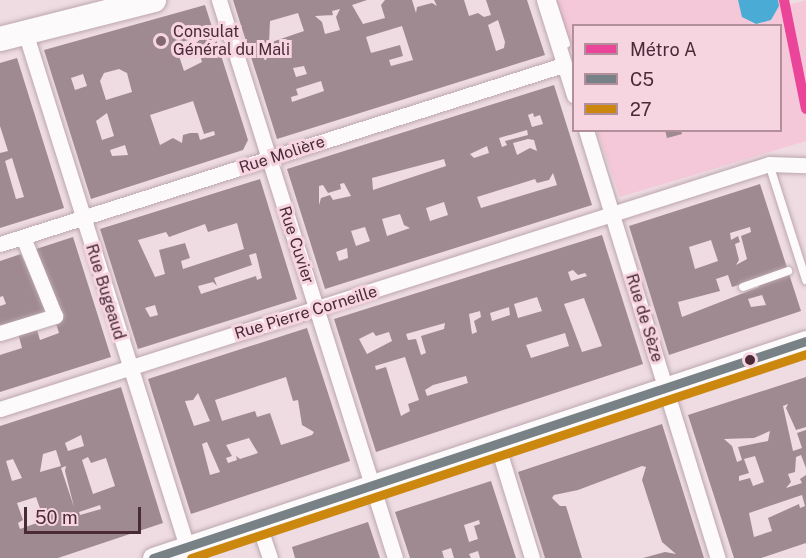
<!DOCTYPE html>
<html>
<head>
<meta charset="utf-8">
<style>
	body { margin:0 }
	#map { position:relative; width:806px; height:558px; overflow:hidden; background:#eedce2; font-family:"Public Sans",sans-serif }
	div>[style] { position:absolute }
	.green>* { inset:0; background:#f4c8d9 }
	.water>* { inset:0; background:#4aabd4 }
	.building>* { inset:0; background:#9f8a92 }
	.roads { filter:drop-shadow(0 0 2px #bca6ae) drop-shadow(0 0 2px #bca6ae) }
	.service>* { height:8px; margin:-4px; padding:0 4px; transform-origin:4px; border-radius:4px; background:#fcfafb }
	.minor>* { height:15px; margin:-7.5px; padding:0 7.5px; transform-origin:7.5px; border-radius:7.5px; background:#fcfafb }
	.secondary>* { height:21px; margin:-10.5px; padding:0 10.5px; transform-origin:10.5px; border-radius:10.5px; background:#fcfafb }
	.primary>* { height:24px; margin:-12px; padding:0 12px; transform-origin:12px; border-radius:12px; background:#fcfafb }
	.bus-1>* { height:9px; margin:-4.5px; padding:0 4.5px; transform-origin:4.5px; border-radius:4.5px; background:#778186 }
	.bus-2>* { height:9px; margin:-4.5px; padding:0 4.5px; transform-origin:4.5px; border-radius:4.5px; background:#cc870e }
	.metro-1>* { height:10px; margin:-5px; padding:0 5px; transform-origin:5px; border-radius:5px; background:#eb4599 }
	.dots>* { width:16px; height:16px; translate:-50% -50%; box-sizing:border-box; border:3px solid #f6d4e0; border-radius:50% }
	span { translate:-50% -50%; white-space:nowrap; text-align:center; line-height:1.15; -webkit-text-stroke:6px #f6d4e0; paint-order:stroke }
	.poi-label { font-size:16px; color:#4a2a37 }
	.left { translate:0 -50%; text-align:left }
	.street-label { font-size:16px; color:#4a2a37 }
	.legend { position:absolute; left:572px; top:24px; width:210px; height:108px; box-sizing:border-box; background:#f6d4e0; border:2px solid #b1909c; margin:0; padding:8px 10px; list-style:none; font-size:18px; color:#4a2a37 }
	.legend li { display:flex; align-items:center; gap:12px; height:30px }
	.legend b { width:30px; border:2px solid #b1909c }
	.scale { position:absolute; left:24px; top:507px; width:117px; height:27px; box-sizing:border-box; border:3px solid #4a2a37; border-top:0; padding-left:8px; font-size:18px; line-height:21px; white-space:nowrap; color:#4a2a37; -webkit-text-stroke:4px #f6d4e0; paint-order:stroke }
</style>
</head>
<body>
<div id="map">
	<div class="green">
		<i style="clip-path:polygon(556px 0,738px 0,751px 23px,756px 24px,771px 20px,778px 0,788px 0,789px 5px,806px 0,806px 141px,620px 197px,597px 131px,780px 130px,780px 26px,574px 26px,573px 56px)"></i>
	</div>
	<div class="water">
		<i style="clip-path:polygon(738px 0,778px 0,779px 6px,771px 20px,756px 24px,742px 17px)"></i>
	</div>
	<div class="building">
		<i style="clip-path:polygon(evenodd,233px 0,367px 0,352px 5px,363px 24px,385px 18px,381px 5px,385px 0,412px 0,416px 13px,417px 7px,432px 3px,437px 6px,434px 0,464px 0,469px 16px,478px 13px,484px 17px,491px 15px,486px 0,527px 0,545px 55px,277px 139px,233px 0,340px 9px,336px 17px,340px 30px,325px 34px,322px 22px,315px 16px,333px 15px,332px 11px,340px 9px,233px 0,298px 13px,304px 31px,269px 43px,270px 21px,298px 13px,233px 0,498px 20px,505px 42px,504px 48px,496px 51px,488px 25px,498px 20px,233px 0,402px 26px,413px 60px,391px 66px,389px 60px,403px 56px,400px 45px,371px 53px,366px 37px,402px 26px,233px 0,304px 66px,307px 74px,296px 77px,293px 68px,304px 66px,233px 0,321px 81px,324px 91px,292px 102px,291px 97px,298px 95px,296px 89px,321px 81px)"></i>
		<i style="clip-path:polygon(evenodd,205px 5px,248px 140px,243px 150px,91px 199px,44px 50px,205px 5px,195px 38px,195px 52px,199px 51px,202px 62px,184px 71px,175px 44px,195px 38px,205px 5px,119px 69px,127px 73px,132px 92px,106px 100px,100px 81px,104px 73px,119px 69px,205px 5px,83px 74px,87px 86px,75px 90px,71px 78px,83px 74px,205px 5px,193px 101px,204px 134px,214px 131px,215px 135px,200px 140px,198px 133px,190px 133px,183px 135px,182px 143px,173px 138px,160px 145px,150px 115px,193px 101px,205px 5px,107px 113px,114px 136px,102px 140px,96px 121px,107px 113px,205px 5px,125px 145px,128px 155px,112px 156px,110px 150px,125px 145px)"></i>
		<i style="clip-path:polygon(evenodd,17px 58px,64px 208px,0 228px,0 153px,8px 151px,0 126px,0 63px,17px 58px,12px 158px,24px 197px,16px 199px,5px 161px,12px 158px)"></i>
		<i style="clip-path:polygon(evenodd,554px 85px,592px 205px,325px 289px,287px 169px,554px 85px,533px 113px,534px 117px,540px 115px,543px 124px,532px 127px,528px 115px,533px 113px,554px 85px,527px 130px,528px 135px,505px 141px,507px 145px,502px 147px,499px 138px,527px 130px,554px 85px,528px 139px,534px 140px,537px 151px,530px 148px,517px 155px,513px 143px,528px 139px,554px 85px,487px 146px,489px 153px,474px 158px,470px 154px,487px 146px,554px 85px,444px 159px,446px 166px,373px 190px,372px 178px,444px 159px,554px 85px,553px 173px,557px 185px,481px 208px,477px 197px,535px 179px,537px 183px,549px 180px,553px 173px,554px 85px,344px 183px,351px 196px,333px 200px,330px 195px,321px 198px,319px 205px,319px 186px,323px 185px,328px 193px,341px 189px,340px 184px,344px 183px,554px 85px,444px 202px,448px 215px,430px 221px,426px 208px,444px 202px,554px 85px,400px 214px,404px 225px,410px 228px,387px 236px,382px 219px,400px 214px,554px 85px,365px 227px,370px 241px,356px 246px,351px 231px,365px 227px,554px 85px,347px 248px,348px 258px,339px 261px,336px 252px,347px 248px)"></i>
		<i style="clip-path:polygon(665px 130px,681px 130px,682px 134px,667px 138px)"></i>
		<i style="clip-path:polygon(evenodd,260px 179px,297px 299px,138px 349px,100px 229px,260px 179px,237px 223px,244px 249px,183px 269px,181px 261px,190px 258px,185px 243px,159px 250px,165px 274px,155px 277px,138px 240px,166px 232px,169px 237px,205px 224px,208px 232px,237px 223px,260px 179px,256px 253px,262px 278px,257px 280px,256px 276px,201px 294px,198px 286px,213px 282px,217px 286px,214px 278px,252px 265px,249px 255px,256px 253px,260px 179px,155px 305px,158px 315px,150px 317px,145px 308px,155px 305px)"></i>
		<i style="clip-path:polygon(evenodd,760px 184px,801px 311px,669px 355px,629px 226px,760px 184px,750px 227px,751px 232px,741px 236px,747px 259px,736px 265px,739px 260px,735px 244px,740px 242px,738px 236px,731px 240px,730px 233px,750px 227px,760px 184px,711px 240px,718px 261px,695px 269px,689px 247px,711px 240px,760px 184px,728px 275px,732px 287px,757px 279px,759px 287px,682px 317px,678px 302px,720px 291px,716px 279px,728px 275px,760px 184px,762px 295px,766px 305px,751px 307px,748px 299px,762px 295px)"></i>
		<i style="clip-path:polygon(evenodd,602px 235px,643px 364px,376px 452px,334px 319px,602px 235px,573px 270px,578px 275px,585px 273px,587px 276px,571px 281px,568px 272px,573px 270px,602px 235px,537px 297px,542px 311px,518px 318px,514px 304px,537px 297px,602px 235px,584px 298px,602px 346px,582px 352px,564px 304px,584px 298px,602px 235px,509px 307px,510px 315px,492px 321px,490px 313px,509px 307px,602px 235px,480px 311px,481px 317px,474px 321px,477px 332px,472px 334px,469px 314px,480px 311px,602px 235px,445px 323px,444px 329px,421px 336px,426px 353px,421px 355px,416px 339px,408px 340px,406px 334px,445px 323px,602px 235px,373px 332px,376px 336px,389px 332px,392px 341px,367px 354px,359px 339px,373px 332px,602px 235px,565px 333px,569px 346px,531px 358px,526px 345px,565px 333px,602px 235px,405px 357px,419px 400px,408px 404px,410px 411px,401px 416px,386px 367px,376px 370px,375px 366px,405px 357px,602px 235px,466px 376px,468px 383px,427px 396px,425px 390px,433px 385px,466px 376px)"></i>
		<i style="clip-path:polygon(73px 237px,111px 357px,0 392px,0 355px,22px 348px,18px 333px,36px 327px,40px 340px,59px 333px,33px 250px)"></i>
		<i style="clip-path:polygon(21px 254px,46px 312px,0 326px,0 306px,6px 304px,3px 296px,0 297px,0 261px)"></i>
		<i style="clip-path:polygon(evenodd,307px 328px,350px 461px,191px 514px,148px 379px,307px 328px,286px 377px,293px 401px,298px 400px,302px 425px,314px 432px,312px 435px,281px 445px,270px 413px,257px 417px,255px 411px,222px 421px,215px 400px,286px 377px,307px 328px,198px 393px,210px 421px,194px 426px,185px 401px,193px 400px,198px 393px,307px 328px,249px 438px,258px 453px,240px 459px,236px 456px,237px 460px,228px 463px,226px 458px,232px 456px,226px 445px,249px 438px,307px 328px,207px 442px,220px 472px,210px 475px,202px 444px,207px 442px)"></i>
		<i style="clip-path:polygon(evenodd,806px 377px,806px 427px,796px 430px,786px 408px,788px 404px,783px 406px,793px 451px,802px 448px,797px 433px,806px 430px,806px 468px,801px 455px,796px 457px,795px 472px,788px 474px,791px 482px,786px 488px,802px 483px,800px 479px,806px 475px,806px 543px,761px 558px,734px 558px,688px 415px,806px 377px,770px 431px,768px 441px,738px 447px,742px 460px,737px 462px,732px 446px,724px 439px,754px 438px,770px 431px,806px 377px,755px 456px,764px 482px,753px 486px,750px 478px,739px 481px,739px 476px,749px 473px,744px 459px,755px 456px,806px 377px,802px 495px,805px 506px,800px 508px,799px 504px,768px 518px,772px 531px,754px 537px,749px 513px,802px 495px)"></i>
		<i style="clip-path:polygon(evenodd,121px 387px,163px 523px,58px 558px,0 558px,0 426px,121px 387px,81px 435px,84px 446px,68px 451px,65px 443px,81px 435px,121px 387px,56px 450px,61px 466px,40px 472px,43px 454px,56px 450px,121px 387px,88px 457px,91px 463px,106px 458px,115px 486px,93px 494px,82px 460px,88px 457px,121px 387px,13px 459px,22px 478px,12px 481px,6px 461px,13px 459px,121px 387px,66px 466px,65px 471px,74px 507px,61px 468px,66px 466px,121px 387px,36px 497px,42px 514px,46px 514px,48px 519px,20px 529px,18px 523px,23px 520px,17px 503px,36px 497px,121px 387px,100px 505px,101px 509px,80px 515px,79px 512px,100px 505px)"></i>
		<i style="clip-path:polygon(662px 424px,704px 558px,643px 558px,665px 552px,676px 554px,662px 542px,642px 480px,646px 467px,642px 466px,578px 490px,554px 495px,552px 498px,560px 506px,566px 506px,582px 558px,545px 558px,518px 472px)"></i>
		<i style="clip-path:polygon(evenodd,491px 481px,516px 558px,480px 558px,478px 551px,469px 554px,471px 558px,454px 558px,451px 548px,442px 551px,444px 558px,410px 558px,395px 512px,491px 481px,479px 520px,480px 524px,474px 526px,478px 539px,469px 542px,464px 525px,479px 520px)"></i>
		<i style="clip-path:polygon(368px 522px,380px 558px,295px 558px,292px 547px)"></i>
	</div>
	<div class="roads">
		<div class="service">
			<i style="left:552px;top:1px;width:45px;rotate:72deg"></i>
			<i style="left:769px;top:164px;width:122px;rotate:72.3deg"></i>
			<i style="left:743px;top:287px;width:48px;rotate:-19.6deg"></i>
		</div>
		<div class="minor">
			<i style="left:219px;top:0;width:585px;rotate:72.49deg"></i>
			<i style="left:544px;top:0;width:100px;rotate:72.5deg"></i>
			<i style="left:17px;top:37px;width:9px;rotate:-13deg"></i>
			<i style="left:26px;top:35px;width:537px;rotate:72.54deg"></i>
			<i style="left:586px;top:130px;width:448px;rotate:72.9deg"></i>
			<i style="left:0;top:244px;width:591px;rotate:-17.64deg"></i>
			<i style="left:0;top:333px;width:58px;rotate:-17.2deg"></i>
			<i style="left:55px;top:316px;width:85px;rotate:-112.1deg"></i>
			<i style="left:0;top:409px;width:807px;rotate:-17.67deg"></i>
			<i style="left:769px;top:164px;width:37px;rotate:2deg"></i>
			<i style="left:497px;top:444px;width:119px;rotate:72.9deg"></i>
			<i style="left:258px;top:523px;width:37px;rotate:71deg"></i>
		</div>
		<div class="secondary">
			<i style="left:153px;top:558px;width:688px;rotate:-18.38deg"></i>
		</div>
		<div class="primary">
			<i style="left:0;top:39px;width:159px;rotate:-14.2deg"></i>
		</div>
	</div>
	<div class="bus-1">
		<i style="left:153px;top:558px;width:688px;rotate:-18.38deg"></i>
	</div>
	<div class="bus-2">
		<i style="left:191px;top:558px;width:648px;rotate:-18.35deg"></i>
	</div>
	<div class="metro-1">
		<i style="left:784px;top:0;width:111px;rotate:78.6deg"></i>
	</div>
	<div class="dots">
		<i style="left:161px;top:41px;background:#836873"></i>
		<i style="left:750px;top:360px;background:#4a2a37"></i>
	</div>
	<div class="poi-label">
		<span class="left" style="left:173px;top:41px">Consulat<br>Général du Mali</span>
	</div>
	<div class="street-label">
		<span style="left:282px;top:155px;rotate:-18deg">Rue Molière</span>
		<span style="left:296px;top:245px;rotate:72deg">Rue Cuvier</span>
		<span style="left:105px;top:292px;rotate:73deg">Rue Bugeaud</span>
		<span style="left:306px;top:313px;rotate:-17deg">Rue Pierre Corneille</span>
		<span style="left:644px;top:318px;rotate:73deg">Rue de Sèze</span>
	</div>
	<ul class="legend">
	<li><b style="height:8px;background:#eb4599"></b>Métro A</li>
	<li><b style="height:8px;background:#778186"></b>C5</li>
	<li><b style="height:8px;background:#cc870e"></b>27</li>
	</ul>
	<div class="scale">50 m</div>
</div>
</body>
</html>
